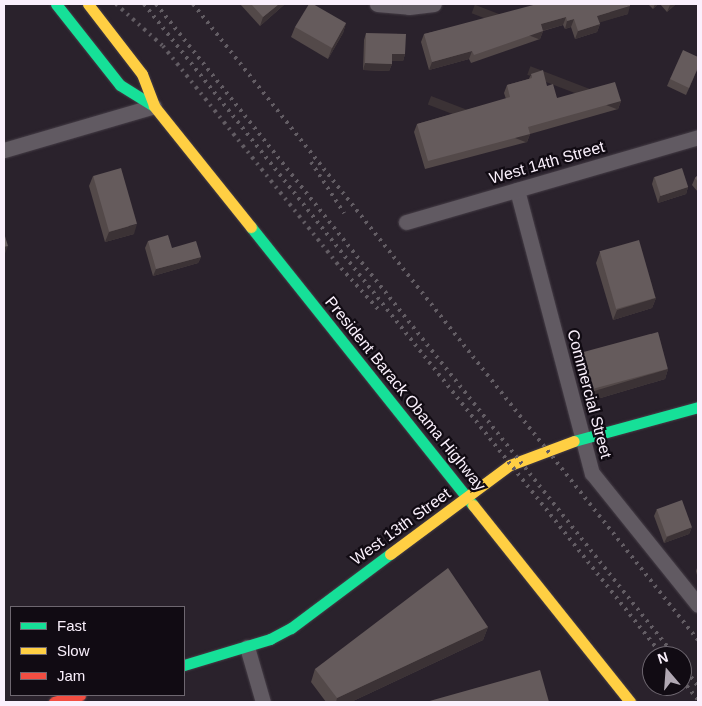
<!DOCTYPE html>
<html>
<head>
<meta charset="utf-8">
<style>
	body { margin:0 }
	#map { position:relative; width:702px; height:706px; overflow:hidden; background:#2a222c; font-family:Arial,sans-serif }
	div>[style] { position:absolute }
	.roads { filter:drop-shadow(0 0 1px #453d46) drop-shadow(0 0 1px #453d46) }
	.street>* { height:15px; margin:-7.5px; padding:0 7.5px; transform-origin:7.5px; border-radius:7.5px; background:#615a62 }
	.fast>* { height:11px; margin:-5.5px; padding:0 5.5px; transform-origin:5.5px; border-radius:5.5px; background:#16e098 }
	.slow>* { height:11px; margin:-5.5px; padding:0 5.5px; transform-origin:5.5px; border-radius:5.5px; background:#ffcf43 }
	.jam>* { height:11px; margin:-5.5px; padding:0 5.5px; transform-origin:5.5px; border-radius:5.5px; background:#f24e42 }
	.rail>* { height:4px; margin-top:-2px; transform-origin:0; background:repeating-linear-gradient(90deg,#635d64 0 2.5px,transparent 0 7.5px) }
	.wall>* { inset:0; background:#534949 }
	.shaded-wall>* { inset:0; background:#3b3235; transform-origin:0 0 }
	.building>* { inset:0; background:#655b5c; transform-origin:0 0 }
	span { translate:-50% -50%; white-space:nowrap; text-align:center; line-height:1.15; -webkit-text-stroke:4.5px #110b13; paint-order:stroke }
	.street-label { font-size:16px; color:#faf0fc }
	.frame { position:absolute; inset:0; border:5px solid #faf0fc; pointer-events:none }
	.legend { position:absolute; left:10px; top:606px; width:175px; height:90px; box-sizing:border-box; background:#110b13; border:1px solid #6e6770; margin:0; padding:6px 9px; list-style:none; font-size:15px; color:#faf0fc }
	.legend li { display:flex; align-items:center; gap:10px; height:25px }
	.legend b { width:25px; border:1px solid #6e6770 }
	.north { position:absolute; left:642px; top:646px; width:50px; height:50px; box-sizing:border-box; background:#110b13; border:1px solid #6e6770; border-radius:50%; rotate:342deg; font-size:14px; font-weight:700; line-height:20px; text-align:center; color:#faf0fc }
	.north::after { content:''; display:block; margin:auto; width:18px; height:22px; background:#b1a8b3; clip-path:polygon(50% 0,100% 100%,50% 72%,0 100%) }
</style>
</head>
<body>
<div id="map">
	<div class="roads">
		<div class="street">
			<i style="left:377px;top:4px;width:32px;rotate:5deg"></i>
			<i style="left:409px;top:7px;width:25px;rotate:-7deg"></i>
			<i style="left:4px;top:150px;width:156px;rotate:-16.3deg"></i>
			<i style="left:517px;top:190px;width:293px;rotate:75.2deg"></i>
			<i style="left:592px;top:473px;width:169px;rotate:51.2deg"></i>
			<i style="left:406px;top:222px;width:304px;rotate:-16.2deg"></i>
			<i style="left:247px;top:647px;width:57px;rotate:73.8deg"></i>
		</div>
		<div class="fast">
			<i style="left:56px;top:4px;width:103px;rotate:51.7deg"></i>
			<i style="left:120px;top:85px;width:40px;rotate:32deg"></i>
			<i style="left:251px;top:227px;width:356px;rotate:51.4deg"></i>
			<i style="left:574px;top:441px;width:129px;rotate:-15.3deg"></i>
			<i style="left:184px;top:665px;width:90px;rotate:-16.8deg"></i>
			<i style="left:270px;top:639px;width:24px;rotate:-28deg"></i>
			<i style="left:291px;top:628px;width:124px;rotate:-36.8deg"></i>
		</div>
		<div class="slow">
			<i style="left:88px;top:4px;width:88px;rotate:52.4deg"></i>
			<i style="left:142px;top:74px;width:34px;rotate:69deg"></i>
			<i style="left:154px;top:106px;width:155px;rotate:51.3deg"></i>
			<i style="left:473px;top:505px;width:252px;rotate:51.4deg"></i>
			<i style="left:390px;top:554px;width:149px;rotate:-36.6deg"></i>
			<i style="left:510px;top:465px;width:68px;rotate:-20.6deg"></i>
		</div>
		<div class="jam">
			<i style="left:54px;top:702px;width:27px;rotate:-15deg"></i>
		</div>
	</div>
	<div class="rail">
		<i style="left:116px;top:4px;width:63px;rotate:41.8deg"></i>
		<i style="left:163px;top:46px;width:285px;rotate:51.3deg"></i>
		<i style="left:341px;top:268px;width:57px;rotate:47.9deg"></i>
		<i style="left:144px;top:4px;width:833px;rotate:51.48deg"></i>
		<i style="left:156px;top:4px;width:833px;rotate:51.48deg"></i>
		<i style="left:193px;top:4px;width:812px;rotate:51.55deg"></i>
		<i style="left:311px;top:162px;width:61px;rotate:57.1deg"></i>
		<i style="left:682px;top:665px;width:26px;rotate:53deg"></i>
		<i style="left:682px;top:680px;width:26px;rotate:51deg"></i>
	</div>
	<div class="wall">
		<i style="clip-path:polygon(240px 4px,285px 4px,260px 26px)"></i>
		<i style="clip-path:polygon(648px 4px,658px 4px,653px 9px)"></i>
		<i style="clip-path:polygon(660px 4px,676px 4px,667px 12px)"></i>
		<i style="clip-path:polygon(548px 5px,628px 14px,599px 22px,600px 24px,597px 32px,575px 39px,571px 27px,565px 29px,563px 25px,543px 31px,540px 39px,471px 63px,469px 59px,429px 70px,421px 42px,424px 34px)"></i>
		<i style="clip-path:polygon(346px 23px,343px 33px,328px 59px,291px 37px,295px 27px)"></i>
		<i style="clip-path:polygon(366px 33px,405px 54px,403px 61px,392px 61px,392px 64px,389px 71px,363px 70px,364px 40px)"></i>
		<i style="clip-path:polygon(698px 68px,686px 95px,667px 86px,670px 79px)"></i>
		<i style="clip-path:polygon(531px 74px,547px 86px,557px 98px,621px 101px,618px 109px,530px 134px,527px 142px,425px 169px,414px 132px,417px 124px,506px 99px,504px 93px,507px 85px,529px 79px)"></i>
		<i style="clip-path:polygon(698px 175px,698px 192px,692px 185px,695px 178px)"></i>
		<i style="clip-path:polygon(93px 176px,134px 234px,105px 242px,89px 186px)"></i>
		<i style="clip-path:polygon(654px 177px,688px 187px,686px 194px,658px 203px,652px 184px)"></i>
		<i style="clip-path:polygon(148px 241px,201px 257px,198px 263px,153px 276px,145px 248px)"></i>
		<i style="clip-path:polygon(600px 252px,656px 298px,652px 308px,613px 320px,596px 263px)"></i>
		<i style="clip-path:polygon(580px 355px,668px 369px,665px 379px,587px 402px,576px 365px)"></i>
		<i style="clip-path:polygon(657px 509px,692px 527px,689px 534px,664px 543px,654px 516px)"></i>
		<i style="clip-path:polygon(698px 565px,698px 579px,696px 571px)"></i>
		<i style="clip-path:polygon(488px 627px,483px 640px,351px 702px,326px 702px,311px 682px,315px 669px)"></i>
	</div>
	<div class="shaded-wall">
		<i style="clip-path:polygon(279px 4px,285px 4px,260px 26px,263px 17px)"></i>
		<i style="clip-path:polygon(655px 4px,658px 4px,653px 9px)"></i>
		<i style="clip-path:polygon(671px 4px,676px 4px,667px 12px,670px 5px)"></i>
		<i style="clip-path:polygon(630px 6px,628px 14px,595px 24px,597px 16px)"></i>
		<i style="clip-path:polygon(566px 17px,563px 25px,538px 32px,541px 24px)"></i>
		<i style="clip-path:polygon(574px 19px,571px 27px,565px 29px,567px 21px)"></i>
		<i style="clip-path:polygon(346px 23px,343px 33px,328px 59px,332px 48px)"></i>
		<i style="clip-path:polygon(600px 24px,597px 32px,575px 39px,578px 31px)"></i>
		<i style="left:543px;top:31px;width:9px;height:73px;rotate:111deg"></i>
		<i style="clip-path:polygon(472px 51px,469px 59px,429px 70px,432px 62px)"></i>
		<i style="clip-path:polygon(392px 54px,405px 54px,403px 61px,390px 61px)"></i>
		<i style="clip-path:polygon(365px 63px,392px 64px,389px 71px,363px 70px)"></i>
		<i style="left:621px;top:101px;width:9px;height:97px;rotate:111deg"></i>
		<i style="left:530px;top:134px;width:9px;height:106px;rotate:111deg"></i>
		<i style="clip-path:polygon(688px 187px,686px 194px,658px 203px,660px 196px)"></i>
		<i style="clip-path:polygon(137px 224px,134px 234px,105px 242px,109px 232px)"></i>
		<i style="clip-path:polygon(8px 246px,4px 256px,4px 247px)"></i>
		<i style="clip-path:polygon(201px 257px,198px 263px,153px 276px,156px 269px)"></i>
		<i style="clip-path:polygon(656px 298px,652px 308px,613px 320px,617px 310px)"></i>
		<i style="clip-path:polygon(668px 369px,665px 379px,587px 402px,591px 392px)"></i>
		<i style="clip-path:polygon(692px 527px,689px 534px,664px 543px,667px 537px)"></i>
		<i style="clip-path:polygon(488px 627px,483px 640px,351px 702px,336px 702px,337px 698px)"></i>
	</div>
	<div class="building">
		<i style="clip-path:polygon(251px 4px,279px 4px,263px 17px)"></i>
		<i style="clip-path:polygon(309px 4px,313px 4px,346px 23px,332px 48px,295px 27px)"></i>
		<i style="clip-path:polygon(537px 4px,548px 4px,548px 5px,554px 4px,630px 4px,630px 6px,597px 16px,600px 24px,578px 31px,574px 19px,567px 21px,566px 17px,541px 24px,543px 31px,474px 55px,472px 51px,432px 62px,424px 34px)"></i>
		<i style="clip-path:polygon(366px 33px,406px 34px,405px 54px,392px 54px,392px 64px,365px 63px)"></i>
		<i style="clip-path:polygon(683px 50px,698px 57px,698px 67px,689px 88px,670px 79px)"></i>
		<i style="clip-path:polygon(543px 70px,547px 86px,553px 84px,557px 98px,615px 82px,621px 101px,528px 127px,530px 134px,428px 161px,417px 124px,510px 97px,507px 85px,532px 78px,531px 74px)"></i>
		<i style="left:121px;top:168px;width:58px;height:29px;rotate:74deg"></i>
		<i style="left:682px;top:168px;width:20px;height:29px;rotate:72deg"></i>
		<i style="clip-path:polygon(698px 175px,698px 182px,695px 178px)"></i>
		<i style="clip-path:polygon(4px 233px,8px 246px,4px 247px)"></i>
		<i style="clip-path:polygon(168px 235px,172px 248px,196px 241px,201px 257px,156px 269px,148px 241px)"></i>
		<i style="left:639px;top:240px;width:60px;height:41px;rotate:74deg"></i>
		<i style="left:658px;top:332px;width:38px;height:81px;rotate:75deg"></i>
		<i style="left:682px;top:500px;width:29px;height:27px;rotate:70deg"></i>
		<i style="clip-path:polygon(448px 568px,488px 627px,337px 698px,315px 669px)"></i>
		<i style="clip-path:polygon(540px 670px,549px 702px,426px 702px)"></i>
	</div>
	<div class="street-label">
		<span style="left:547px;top:163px;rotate:-16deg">West 14th Street</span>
		<span style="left:405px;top:394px;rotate:51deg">President Barack Obama Highway</span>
		<span style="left:589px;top:394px;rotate:75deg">Commercial Street</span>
		<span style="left:401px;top:527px;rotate:-36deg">West 13th Street</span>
	</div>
	<div class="frame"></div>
	<ul class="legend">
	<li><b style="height:6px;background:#16e098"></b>Fast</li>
	<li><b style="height:6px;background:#ffcf43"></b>Slow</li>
	<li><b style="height:6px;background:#f24e42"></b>Jam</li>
	</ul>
	<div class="north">N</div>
</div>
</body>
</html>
